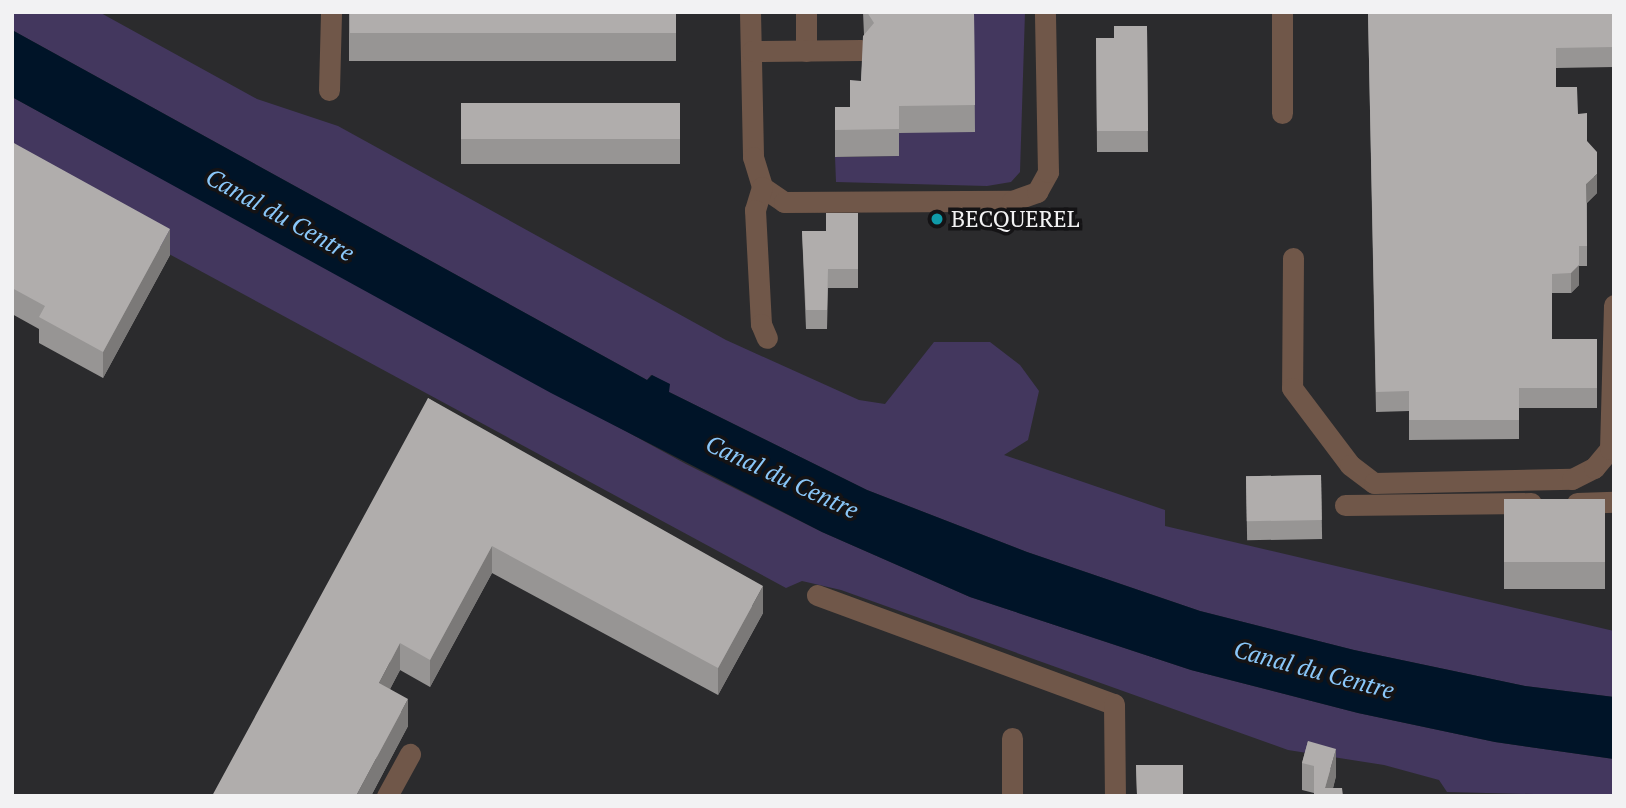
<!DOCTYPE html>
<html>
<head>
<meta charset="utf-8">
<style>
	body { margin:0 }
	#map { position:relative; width:1626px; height:808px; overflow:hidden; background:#2b2b2d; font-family:"PT Serif",serif }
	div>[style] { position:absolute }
	.green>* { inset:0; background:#43375e }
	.water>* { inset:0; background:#001428 }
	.minor>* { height:21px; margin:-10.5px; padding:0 10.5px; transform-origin:10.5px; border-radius:10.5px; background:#705749 }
	.wall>* { inset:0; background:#979594; transform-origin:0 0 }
	.shaded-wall>* { inset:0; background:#7b7978 }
	.building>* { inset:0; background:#b0adac; transform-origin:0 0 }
	.dots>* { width:19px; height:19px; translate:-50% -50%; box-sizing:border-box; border:4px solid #141315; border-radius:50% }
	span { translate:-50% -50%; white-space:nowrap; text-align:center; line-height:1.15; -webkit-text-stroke:7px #141315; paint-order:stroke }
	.poi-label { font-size:23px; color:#f2f2f3 }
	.left { translate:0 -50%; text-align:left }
	.water-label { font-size:24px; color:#8ac7f9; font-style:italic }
	.frame { position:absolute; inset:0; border:14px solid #f2f2f3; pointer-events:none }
</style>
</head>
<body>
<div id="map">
	<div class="green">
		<i style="clip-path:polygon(12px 12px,99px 12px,257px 99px,338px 126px,726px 340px,859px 400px,885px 404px,934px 342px,990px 342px,1020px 365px,1039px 391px,1028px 440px,1004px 455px,1165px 510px,1165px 526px,1614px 631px,1614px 697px,1525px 686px,1354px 650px,1200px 611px,1027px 552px,867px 490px,669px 392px,669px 384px,651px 375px,647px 380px,12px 30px)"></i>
		<i style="clip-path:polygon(889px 12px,1025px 12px,1020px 172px,1011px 182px,987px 186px,836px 182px,835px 157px,899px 156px)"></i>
		<i style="clip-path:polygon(12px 97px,686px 464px,822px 532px,970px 597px,1191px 670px,1358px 713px,1495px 742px,1614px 759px,1614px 796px,1447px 792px,1439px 780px,1384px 765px,1288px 750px,841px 590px,802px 581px,786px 588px,12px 169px)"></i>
	</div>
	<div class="water">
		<i style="clip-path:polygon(12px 30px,647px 380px,652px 375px,670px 384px,669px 392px,867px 490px,1027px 552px,1200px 611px,1354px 650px,1525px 686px,1614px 697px,1614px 759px,1495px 742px,1358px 713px,1191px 670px,970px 597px,822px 532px,551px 393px,12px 97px)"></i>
	</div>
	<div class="minor">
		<i style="left:750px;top:12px;width:145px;rotate:88.8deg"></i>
		<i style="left:753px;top:157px;width:31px;rotate:73deg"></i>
		<i style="left:762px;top:187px;width:27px;rotate:34deg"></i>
		<i style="left:784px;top:202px;width:228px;rotate:-0.3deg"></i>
		<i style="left:1012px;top:201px;width:27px;rotate:-20deg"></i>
		<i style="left:1037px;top:192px;width:23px;rotate:-61deg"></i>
		<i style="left:1048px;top:172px;width:160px;rotate:-91.1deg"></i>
		<i style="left:806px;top:12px;width:39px;rotate:90deg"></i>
		<i style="left:1282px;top:12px;width:101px;rotate:90deg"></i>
		<i style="left:752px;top:51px;width:109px;rotate:-0.5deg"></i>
		<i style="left:329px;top:90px;width:78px;rotate:-88.5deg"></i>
		<i style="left:762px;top:187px;width:24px;rotate:107deg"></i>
		<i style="left:755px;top:210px;width:114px;rotate:87deg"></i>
		<i style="left:761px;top:324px;width:15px;rotate:67deg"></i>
		<i style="left:1293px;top:258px;width:130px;rotate:90.4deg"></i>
		<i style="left:1292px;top:388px;width:96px;rotate:53deg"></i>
		<i style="left:1350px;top:465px;width:30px;rotate:37deg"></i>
		<i style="left:1374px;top:483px;width:198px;rotate:-1.2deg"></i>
		<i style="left:1572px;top:479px;width:25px;rotate:-27deg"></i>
		<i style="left:1594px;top:468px;width:25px;rotate:-50deg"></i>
		<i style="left:1610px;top:449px;width:144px;rotate:-88.4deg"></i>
		<i style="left:1577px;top:503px;width:37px;rotate:-2deg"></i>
		<i style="left:1345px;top:505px;width:186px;rotate:-0.6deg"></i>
		<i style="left:817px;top:595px;width:316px;rotate:20.2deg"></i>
		<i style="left:1114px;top:704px;width:92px;rotate:89.4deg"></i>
		<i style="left:387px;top:796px;width:48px;rotate:-61.3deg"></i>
		<i style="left:1012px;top:796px;width:58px;rotate:-90deg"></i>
	</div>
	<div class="wall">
		<i style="left:349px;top:12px;width:327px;height:49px"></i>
		<i style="clip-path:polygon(863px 12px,974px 12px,975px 132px,899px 133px,899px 156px,835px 157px,835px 107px,850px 107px,861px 81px,864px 35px)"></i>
		<i style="clip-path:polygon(1368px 12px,1614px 12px,1614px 67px,1556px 68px,1556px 87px,1578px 114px,1587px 141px,1597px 193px,1587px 203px,1587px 266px,1579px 266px,1579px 285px,1571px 293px,1552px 293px,1552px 339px,1597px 339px,1597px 408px,1519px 408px,1519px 439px,1409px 440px,1409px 411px,1376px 412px)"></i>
		<i style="clip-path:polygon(1147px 26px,1148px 152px,1097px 152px,1096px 38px,1114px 38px)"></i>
		<i style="left:461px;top:103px;width:219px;height:61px"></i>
		<i style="clip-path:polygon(12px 142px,170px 255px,103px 378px,39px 343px,39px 329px,12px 314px)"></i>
		<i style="clip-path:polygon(858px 213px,858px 288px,828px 288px,827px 329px,806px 329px,802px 231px,826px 231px)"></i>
		<i style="clip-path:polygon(428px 398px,763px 613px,718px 695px,492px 573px,430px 687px,400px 670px,390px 689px,408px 726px,371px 796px)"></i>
		<i style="left:1321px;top:475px;width:64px;height:75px;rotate:89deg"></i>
		<i style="left:1504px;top:499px;width:101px;height:90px"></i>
		<i style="clip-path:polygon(1308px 741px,1336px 776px,1333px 788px,1314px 793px,1302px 790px,1302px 763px)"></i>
		<i style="clip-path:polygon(1136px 765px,1183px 796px,1137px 796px)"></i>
	</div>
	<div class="shaded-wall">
		<i style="clip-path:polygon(1597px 174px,1597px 193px,1586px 203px,1586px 184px)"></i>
		<i style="clip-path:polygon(170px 229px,170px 255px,103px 378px,103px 352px)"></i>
		<i style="clip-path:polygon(1579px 246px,1579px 285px,1571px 293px,1571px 273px)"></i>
		<i style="clip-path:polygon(492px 546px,492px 573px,430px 687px,430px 660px)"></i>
		<i style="clip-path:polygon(763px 586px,763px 613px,718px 695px,718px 668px)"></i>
		<i style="clip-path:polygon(400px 643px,400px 670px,379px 710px,379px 683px)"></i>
		<i style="clip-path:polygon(408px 699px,408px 726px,371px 796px,356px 796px)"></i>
		<i style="clip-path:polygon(1336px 749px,1336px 776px,1331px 796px,1325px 788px)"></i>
	</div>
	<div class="building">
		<i style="left:350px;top:12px;width:326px;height:21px"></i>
		<i style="clip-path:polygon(867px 12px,974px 12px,975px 105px,899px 106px,899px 129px,835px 130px,835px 107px,850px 107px,850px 80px,861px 81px,863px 36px,874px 23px)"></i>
		<i style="clip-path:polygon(1368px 12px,1614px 12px,1614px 47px,1556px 48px,1556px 87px,1577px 87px,1578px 114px,1587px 113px,1587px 141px,1597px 152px,1597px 174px,1586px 184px,1587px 246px,1579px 246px,1579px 265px,1571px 273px,1552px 274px,1552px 339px,1597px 339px,1597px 388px,1519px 388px,1519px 420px,1409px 420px,1409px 391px,1376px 392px)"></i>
		<i style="clip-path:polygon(1114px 26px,1147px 26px,1148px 131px,1097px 131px,1096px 38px,1114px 38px)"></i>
		<i style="left:461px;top:103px;width:219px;height:36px"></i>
		<i style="clip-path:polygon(12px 142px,170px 229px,103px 352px,39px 317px,45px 306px,12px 288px)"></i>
		<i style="clip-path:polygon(826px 213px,858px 213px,858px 269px,828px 269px,827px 310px,806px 310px,802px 231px,826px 231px)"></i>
		<i style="clip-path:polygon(428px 398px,763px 586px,718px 668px,492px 546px,430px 660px,400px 643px,379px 683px,408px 699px,356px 796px,212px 796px)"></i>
		<i style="left:1321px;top:475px;width:45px;height:75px;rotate:89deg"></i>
		<i style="left:1504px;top:499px;width:101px;height:63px"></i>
		<i style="clip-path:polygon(1308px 741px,1336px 749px,1325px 788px,1342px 788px,1343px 796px,1222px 796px,1222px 795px,1314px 794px,1314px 766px,1302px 763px)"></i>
		<i style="clip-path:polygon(1136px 765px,1183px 765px,1183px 796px,1149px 796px,1149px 794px,1137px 794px)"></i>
	</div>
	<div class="dots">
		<i style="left:937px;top:219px;background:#0f9aa8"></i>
	</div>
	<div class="poi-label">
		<span class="left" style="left:951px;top:219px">BECQUEREL</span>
	</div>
	<div class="water-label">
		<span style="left:280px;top:215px;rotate:29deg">Canal du Centre</span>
		<span style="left:782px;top:477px;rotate:25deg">Canal du Centre</span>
		<span style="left:1314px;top:670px;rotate:15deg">Canal du Centre</span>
	</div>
	<div class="frame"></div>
</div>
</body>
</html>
